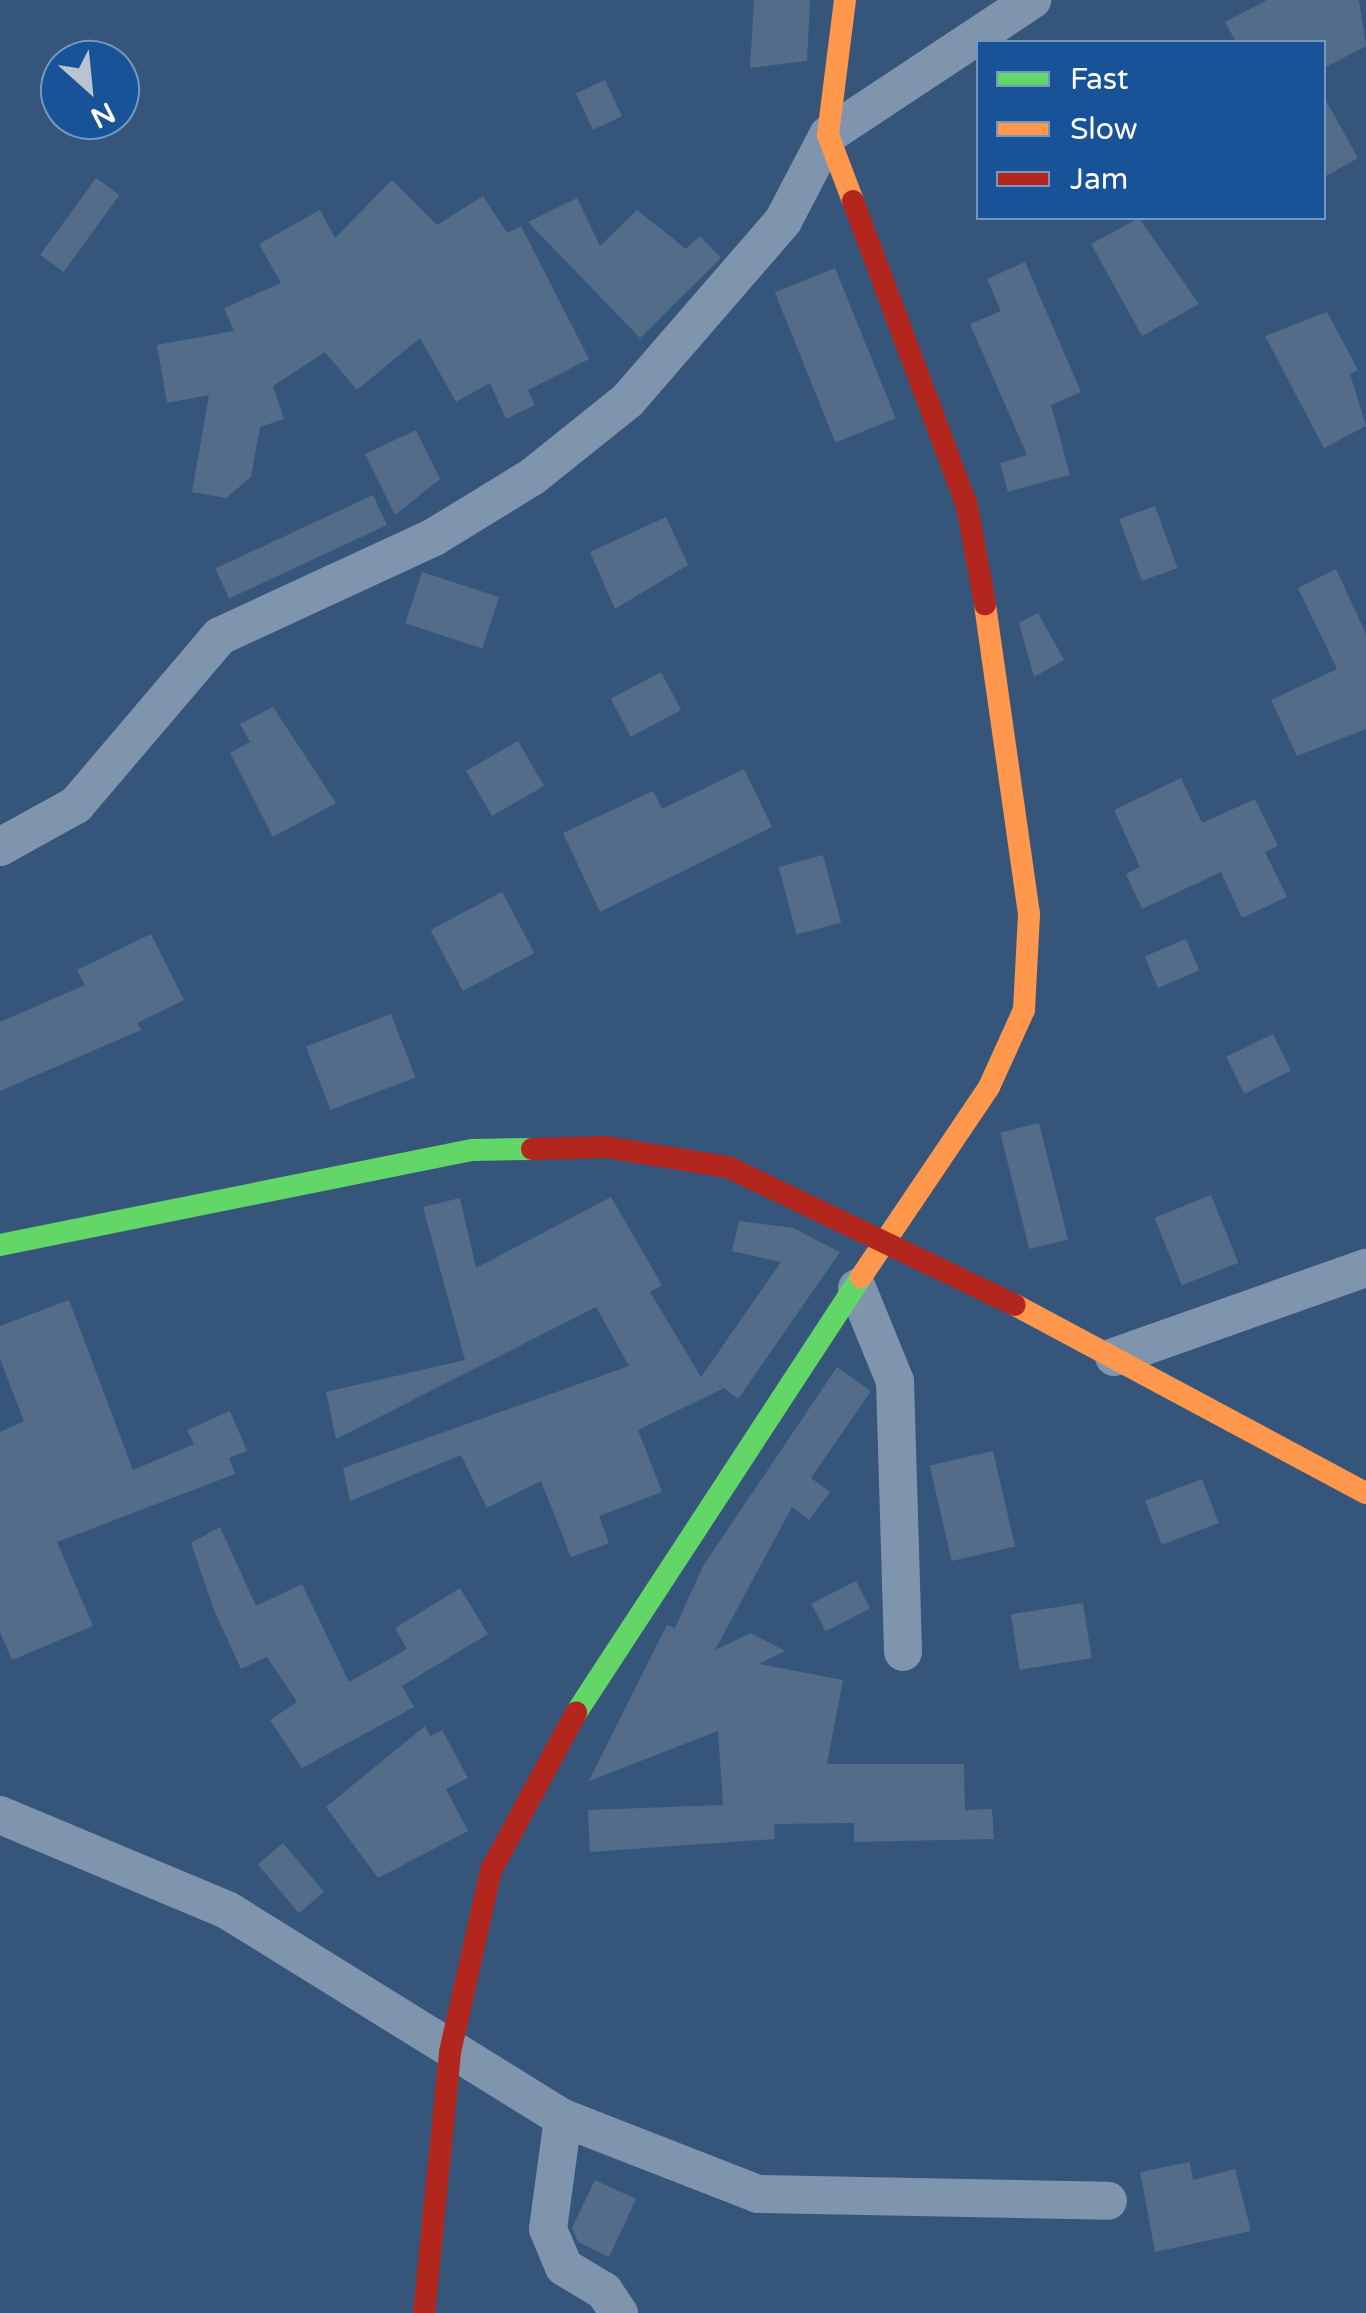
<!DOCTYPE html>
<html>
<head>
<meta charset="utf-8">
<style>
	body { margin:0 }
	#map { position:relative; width:1366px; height:2313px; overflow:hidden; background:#36557a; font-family:"Varela Round",sans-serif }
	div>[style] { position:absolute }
	.building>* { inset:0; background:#536c89; transform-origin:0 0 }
	.street>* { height:38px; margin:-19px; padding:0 19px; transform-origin:19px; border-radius:19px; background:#7f95ad }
	.fast>* { height:22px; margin:-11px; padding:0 11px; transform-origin:11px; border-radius:11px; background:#63d668 }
	.slow>* { height:22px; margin:-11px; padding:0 11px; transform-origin:11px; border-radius:11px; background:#ff974d }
	.jam>* { height:22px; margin:-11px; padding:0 11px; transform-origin:11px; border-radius:11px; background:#b3261e }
	span { translate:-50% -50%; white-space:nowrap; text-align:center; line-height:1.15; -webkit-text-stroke:10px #195397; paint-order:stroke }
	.legend { position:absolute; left:976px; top:40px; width:350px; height:180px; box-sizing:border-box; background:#195397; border:2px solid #7598c1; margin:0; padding:12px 18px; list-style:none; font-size:30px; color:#fff }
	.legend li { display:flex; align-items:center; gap:20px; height:50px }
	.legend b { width:50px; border:2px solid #7598c1 }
	.north { position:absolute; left:40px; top:40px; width:100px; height:100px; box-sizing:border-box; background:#195397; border:2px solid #7598c1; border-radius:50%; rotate:153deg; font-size:28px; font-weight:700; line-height:40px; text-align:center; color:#fff }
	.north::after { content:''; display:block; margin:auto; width:35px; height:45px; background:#b9c4d0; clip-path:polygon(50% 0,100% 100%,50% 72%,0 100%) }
</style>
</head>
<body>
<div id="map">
	<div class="building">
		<i style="clip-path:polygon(754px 0,810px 0,807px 61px,750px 68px)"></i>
		<i style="clip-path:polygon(1267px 0,1359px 0,1366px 46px,1324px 68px,1324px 42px,1236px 42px,1225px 22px)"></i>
		<i style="left:605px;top:80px;width:40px;height:32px;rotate:65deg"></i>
		<i style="clip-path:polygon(1324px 97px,1358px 158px,1324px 177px)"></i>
		<i style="left:96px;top:178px;width:29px;height:95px;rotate:36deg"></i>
		<i style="clip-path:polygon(392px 180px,437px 225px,483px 196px,507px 233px,521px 226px,589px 359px,528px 390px,535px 405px,506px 419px,490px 383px,456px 402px,420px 338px,357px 390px,325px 352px,273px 386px,284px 419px,260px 427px,251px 477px,226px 498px,192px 492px,209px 395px,167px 403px,157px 345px,234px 331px,224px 308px,281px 283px,259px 244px,320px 210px,335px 238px)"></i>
		<i style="clip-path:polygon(577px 198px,600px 246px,637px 210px,686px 249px,700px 236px,721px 258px,640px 338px,528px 222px)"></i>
		<i style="clip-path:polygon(1139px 218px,1199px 304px,1142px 336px,1091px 244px)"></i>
		<i style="clip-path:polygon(1025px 262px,1081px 392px,1051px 405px,1070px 475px,1008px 492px,1000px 463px,1027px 455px,970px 324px,1001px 311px,987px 279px)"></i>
		<i style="left:835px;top:268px;width:162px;height:65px;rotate:68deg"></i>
		<i style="clip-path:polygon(1327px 312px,1358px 370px,1350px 374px,1366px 426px,1324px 448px,1265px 336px)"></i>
		<i style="clip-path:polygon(416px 430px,440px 479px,395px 515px,365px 454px)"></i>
		<i style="left:373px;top:495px;width:33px;height:174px;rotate:65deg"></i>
		<i style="left:1155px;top:506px;width:66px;height:38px;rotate:70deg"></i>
		<i style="clip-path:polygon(666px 517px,688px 565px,615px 609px,590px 552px)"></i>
		<i style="clip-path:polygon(1336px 569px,1366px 634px,1366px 729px,1297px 756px,1271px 700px,1337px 669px,1298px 588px)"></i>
		<i style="left:422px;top:572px;width:81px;height:54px;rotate:18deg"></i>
		<i style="clip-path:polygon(1038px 613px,1064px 660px,1034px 677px,1019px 623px)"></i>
		<i style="left:661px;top:672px;width:43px;height:57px;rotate:62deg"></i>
		<i style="clip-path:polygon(273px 707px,336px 803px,273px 837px,230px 753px,250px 742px,240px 724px)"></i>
		<i style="left:518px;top:741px;width:52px;height:60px;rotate:60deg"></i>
		<i style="clip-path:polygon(744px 769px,772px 827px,600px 912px,563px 833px,653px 791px,662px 809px)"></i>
		<i style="clip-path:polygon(1181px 778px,1202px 823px,1255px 799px,1278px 846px,1265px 852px,1287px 897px,1242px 918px,1221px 872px,1142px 909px,1126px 874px,1140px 867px,1114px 810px)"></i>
		<i style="left:823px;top:855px;width:70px;height:46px;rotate:75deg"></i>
		<i style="left:502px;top:892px;width:69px;height:81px;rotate:62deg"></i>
		<i style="clip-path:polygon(151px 934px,184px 1000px,137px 1023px,141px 1030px,0 1091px,0 1022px,85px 985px,77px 970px)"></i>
		<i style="left:1186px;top:939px;width:34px;height:45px;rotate:67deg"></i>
		<i style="left:391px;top:1014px;width:68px;height:91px;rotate:69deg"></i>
		<i style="left:1273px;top:1034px;width:41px;height:52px;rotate:64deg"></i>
		<i style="left:1039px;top:1123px;width:120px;height:40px;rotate:76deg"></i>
		<i style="left:1211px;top:1195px;width:73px;height:61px;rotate:68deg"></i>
		<i style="clip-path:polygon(611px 1197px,662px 1285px,650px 1292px,701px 1377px,781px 1262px,732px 1251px,739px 1221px,793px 1228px,840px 1252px,738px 1399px,724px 1388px,638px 1430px,662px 1492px,599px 1516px,609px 1543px,571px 1557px,541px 1481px,487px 1508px,461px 1455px,350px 1501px,343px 1468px,629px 1366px,596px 1307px,336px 1439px,326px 1392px,465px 1360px,423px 1207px,460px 1198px,476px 1268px)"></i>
		<i style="clip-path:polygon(69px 1300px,133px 1470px,194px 1444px,187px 1430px,230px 1411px,247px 1451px,229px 1458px,235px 1474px,57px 1542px,93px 1626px,12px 1660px,0 1632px,0 1432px,24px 1421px,0 1359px,0 1326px)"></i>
		<i style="clip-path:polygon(837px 1367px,871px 1391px,811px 1478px,830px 1492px,809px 1520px,792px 1507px,715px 1650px,751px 1633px,785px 1651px,759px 1664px,843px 1680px,827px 1764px,964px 1764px,965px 1810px,992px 1809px,994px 1839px,854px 1842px,854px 1823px,774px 1824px,775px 1839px,590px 1852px,588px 1810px,723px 1805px,718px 1731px,589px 1781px,667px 1625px,675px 1628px,703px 1566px)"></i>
		<i style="left:993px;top:1451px;width:98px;height:65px;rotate:77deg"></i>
		<i style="left:1202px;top:1479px;width:47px;height:61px;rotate:69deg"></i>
		<i style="clip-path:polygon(220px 1527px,256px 1606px,302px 1584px,349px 1682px,407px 1649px,395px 1628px,460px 1588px,488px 1634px,402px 1686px,414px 1707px,302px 1768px,270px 1720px,297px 1702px,267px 1657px,241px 1669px,214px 1610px,191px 1543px)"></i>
		<i style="left:856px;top:1581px;width:31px;height:50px;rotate:63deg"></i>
		<i style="left:1083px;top:1603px;width:56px;height:73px;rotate:81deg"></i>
		<i style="clip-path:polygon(425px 1726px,430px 1736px,442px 1730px,468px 1778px,446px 1789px,468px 1831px,378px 1878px,326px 1807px)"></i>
		<i style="left:283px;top:1843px;width:64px;height:33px;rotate:50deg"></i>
		<i style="clip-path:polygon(1190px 2162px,1193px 2180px,1235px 2169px,1251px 2231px,1155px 2252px,1140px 2172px)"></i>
		<i style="clip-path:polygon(595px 2180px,636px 2199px,609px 2257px,578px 2242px,572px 2228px)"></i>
	</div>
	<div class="street">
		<i style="left:0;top:847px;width:87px;rotate:-28.9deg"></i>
		<i style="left:76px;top:805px;width:222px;rotate:-49.6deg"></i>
		<i style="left:220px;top:636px;width:236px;rotate:-24.8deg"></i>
		<i style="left:434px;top:537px;width:115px;rotate:-31.5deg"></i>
		<i style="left:532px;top:477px;width:123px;rotate:-38.7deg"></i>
		<i style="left:628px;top:400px;width:237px;rotate:-49.1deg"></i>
		<i style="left:783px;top:221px;width:97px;rotate:-62.4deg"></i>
		<i style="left:828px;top:135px;width:245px;rotate:-33.5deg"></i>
		<i style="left:857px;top:1288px;width:100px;rotate:67.8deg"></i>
		<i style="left:895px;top:1381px;width:271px;rotate:88.3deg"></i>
		<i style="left:1114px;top:1357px;width:267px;rotate:-19.5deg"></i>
		<i style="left:0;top:1815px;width:246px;rotate:22.7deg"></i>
		<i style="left:227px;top:1910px;width:395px;rotate:31.8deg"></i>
		<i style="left:563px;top:2118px;width:209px;rotate:21.3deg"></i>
		<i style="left:758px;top:2194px;width:350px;rotate:1.1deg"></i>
		<i style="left:563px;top:2118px;width:112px;rotate:97.7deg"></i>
		<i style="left:548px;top:2229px;width:41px;rotate:67.2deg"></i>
		<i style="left:564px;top:2267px;width:47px;rotate:31deg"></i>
		<i style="left:604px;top:2291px;width:27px;rotate:56deg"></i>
	</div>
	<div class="fast">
		<i style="left:0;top:1245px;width:481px;rotate:-11.4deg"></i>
		<i style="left:472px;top:1150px;width:60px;rotate:-1deg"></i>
		<i style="left:576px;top:1713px;width:521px;rotate:-56.83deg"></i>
	</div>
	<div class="slow">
		<i style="left:845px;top:0;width:136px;rotate:97.2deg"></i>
		<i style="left:828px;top:135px;width:71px;rotate:69.3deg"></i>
		<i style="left:861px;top:1277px;width:229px;rotate:-56deg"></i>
		<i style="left:989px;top:1087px;width:85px;rotate:-65.6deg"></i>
		<i style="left:1024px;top:1010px;width:96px;rotate:-87deg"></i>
		<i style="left:1029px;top:914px;width:313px;rotate:-98.1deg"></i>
		<i style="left:1015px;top:1305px;width:398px;rotate:28.2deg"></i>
	</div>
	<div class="jam">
		<i style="left:853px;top:201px;width:326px;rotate:69.5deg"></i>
		<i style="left:967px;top:506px;width:100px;rotate:79.6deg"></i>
		<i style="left:532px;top:1149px;width:74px;rotate:-1.5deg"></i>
		<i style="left:606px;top:1147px;width:124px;rotate:9.3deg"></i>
		<i style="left:728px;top:1167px;width:318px;rotate:25.7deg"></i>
		<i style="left:424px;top:2313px;width:262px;rotate:-84.3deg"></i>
		<i style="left:450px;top:2052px;width:187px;rotate:-77.3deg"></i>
		<i style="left:491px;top:1870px;width:179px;rotate:-61.6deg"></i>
	</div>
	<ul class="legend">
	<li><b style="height:12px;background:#63d668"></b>Fast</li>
	<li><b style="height:12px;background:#ff974d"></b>Slow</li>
	<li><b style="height:12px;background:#b3261e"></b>Jam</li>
	</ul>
	<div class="north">N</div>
</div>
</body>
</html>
